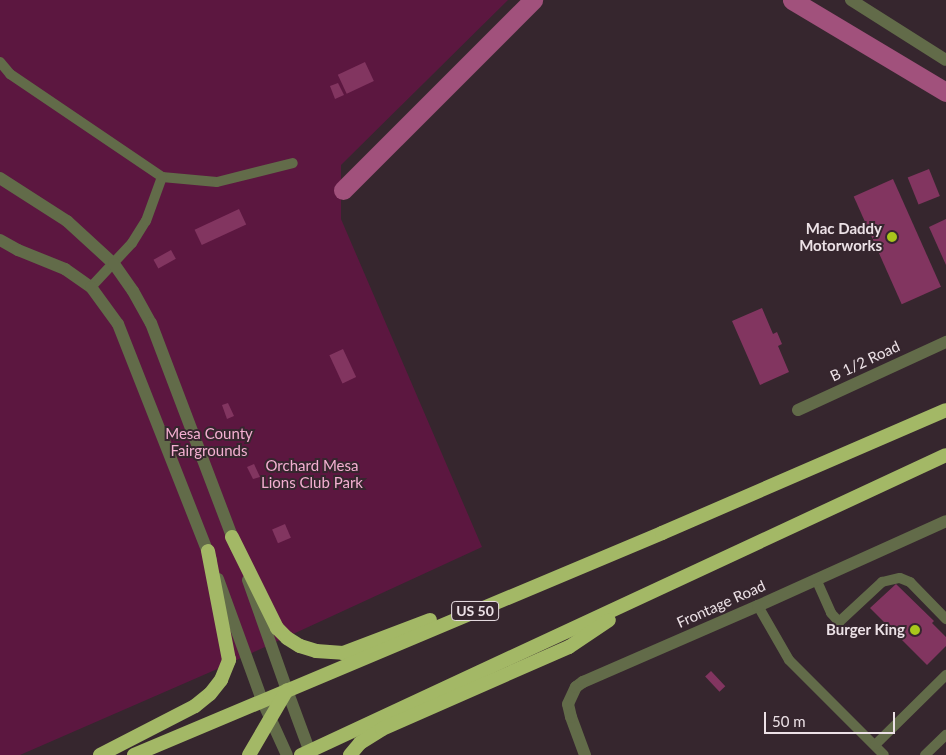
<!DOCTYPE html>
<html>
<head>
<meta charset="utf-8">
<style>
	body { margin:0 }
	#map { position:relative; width:946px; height:755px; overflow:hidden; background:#36262e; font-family:Lato,sans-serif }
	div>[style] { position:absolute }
	.green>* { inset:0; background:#5c1740 }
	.canal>* { height:19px; margin:-9.5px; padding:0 9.5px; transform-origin:9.5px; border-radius:9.5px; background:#a1517c }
	.building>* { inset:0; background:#823560; transform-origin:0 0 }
	.service>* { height:10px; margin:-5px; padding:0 5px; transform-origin:5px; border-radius:5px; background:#626b49 }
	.minor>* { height:12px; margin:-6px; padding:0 6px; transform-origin:6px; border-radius:6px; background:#626b49 }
	.tertiary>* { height:12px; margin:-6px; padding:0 6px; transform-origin:6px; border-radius:6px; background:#626b49 }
	.trunk>* { height:14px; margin:-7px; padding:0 7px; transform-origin:7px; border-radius:7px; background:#a3b866 }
	.dots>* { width:14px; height:14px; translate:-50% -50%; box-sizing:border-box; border:2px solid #36262e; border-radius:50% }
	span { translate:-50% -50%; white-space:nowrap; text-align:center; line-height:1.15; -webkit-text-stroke:4px #36262e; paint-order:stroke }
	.shield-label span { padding:1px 4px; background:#36262e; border:1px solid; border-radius:4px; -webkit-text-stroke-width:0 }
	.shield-label { font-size:14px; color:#ece1e6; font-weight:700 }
	.poi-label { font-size:15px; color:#ece1e6; font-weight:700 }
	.right { translate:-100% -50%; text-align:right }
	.street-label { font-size:15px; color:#ece1e6 }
	.park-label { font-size:15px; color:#f3afd1 }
	.scale { position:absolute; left:764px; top:712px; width:131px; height:22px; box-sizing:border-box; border:2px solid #ece1e6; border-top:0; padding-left:6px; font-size:15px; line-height:18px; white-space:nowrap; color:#ece1e6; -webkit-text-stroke:4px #36262e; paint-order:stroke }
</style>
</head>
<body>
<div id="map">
	<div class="green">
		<i style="clip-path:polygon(0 0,508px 0,341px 165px,341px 219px,482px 547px,215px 670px,20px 755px,0 755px)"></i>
	</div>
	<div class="canal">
		<i style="left:792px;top:0;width:179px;rotate:30.9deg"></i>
		<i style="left:343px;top:190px;width:269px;rotate:-45deg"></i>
	</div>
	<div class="building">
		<i style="left:365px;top:62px;width:21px;height:30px;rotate:65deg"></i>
		<i style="clip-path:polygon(338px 83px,344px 95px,335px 99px,330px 86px)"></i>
		<i style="left:929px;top:169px;width:29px;height:23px;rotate:68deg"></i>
		<i style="left:893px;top:179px;width:118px;height:43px;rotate:66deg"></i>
		<i style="left:239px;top:209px;width:17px;height:49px;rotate:65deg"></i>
		<i style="clip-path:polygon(946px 219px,946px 265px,929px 227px)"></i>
		<i style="left:171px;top:250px;width:10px;height:20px;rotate:61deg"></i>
		<i style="clip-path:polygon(762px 308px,773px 334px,777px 332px,782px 344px,778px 346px,789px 372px,760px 385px,732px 321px)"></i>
		<i style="left:343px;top:349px;width:31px;height:15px;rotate:65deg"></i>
		<i style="clip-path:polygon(228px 403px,234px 416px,227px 419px,222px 405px)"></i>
		<i style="clip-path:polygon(254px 464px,260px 477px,253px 479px,247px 467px)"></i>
		<i style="left:285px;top:524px;width:15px;height:14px;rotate:67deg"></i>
		<i style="clip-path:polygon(896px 584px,934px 621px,932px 623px,946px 637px,946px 646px,927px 665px,870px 608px)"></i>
		<i style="left:711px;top:671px;width:21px;height:8px;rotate:47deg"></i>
	</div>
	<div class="service">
		<i style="left:0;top:62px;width:16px;rotate:50deg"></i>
		<i style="left:10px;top:74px;width:184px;rotate:34.1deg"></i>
		<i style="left:162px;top:177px;width:55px;rotate:5.2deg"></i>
		<i style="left:217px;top:182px;width:78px;rotate:-14deg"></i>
		<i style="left:91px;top:287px;width:60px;rotate:-47deg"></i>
		<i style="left:132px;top:243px;width:26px;rotate:-58deg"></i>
		<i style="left:146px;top:221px;width:47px;rotate:-70deg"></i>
		<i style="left:816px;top:579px;width:37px;rotate:66deg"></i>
		<i style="left:831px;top:613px;width:12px;rotate:48deg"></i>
		<i style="left:839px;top:622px;width:59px;rotate:-42.9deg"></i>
		<i style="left:882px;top:582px;width:18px;rotate:-13deg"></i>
		<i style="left:900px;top:578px;width:11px;rotate:22deg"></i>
		<i style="left:910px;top:582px;width:52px;rotate:45.8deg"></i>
		<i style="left:758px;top:606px;width:62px;rotate:60.1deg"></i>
		<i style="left:789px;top:660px;width:134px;rotate:45deg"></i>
		<i style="left:875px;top:745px;width:100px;rotate:-44.6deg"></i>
		<i style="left:925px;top:755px;width:29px;rotate:-44deg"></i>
	</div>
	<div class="minor">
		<i style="left:851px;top:0;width:112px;rotate:32.3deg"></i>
		<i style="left:0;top:178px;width:80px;rotate:32.7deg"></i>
		<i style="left:67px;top:221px;width:64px;rotate:42.5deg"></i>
		<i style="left:114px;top:264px;width:33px;rotate:55deg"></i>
		<i style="left:133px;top:291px;width:37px;rotate:61deg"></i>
		<i style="left:151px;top:323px;width:240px;rotate:69.2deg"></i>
		<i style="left:0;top:240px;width:21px;rotate:29deg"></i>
		<i style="left:18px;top:250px;width:51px;rotate:22deg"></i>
		<i style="left:65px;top:269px;width:32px;rotate:35deg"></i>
		<i style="left:91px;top:287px;width:46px;rotate:53.9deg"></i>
		<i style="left:118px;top:324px;width:254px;rotate:68.5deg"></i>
		<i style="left:798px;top:410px;width:163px;rotate:-24.7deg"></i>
		<i style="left:218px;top:579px;width:129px;rotate:70deg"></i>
		<i style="left:248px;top:580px;width:117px;rotate:70.5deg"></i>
	</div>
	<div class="tertiary">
		<i style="left:287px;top:690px;width:69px;rotate:69.7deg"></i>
		<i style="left:262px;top:700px;width:60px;rotate:65.6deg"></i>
		<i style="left:585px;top:755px;width:40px;rotate:-110.2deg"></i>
		<i style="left:571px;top:717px;width:13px;rotate:-103deg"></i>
		<i style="left:568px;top:704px;width:19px;rotate:-65deg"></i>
		<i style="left:576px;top:687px;width:9px;rotate:-36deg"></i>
		<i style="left:583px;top:682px;width:191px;rotate:-23.5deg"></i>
		<i style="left:758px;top:606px;width:206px;rotate:-24.3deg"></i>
	</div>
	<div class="trunk">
		<i style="left:232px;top:537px;width:102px;rotate:63.7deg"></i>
		<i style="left:277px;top:628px;width:14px;rotate:45deg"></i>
		<i style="left:287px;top:638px;width:15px;rotate:32deg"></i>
		<i style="left:300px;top:646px;width:17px;rotate:17deg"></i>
		<i style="left:316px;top:651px;width:27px;rotate:4deg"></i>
		<i style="left:343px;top:653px;width:93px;rotate:-20.8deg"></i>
		<i style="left:100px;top:755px;width:107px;rotate:-27.3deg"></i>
		<i style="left:195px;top:706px;width:19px;rotate:-39deg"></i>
		<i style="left:210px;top:694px;width:18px;rotate:-52deg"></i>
		<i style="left:221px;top:680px;width:22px;rotate:-68deg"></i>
		<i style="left:229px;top:660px;width:111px;rotate:-100.9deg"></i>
		<i style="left:134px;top:755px;width:573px;rotate:-22.8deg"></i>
		<i style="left:662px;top:533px;width:309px;rotate:-23.4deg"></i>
		<i style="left:249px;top:755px;width:75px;rotate:-59.7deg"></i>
		<i style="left:301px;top:755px;width:711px;rotate:-24.94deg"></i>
		<i style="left:350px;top:755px;width:16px;rotate:-50deg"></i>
		<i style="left:360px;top:743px;width:26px;rotate:-32deg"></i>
		<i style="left:382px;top:729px;width:204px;rotate:-23.7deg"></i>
		<i style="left:569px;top:647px;width:48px;rotate:-34deg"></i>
	</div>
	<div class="dots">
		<i style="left:892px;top:237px;background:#a8c71c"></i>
		<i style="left:915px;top:630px;background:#a8c71c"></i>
	</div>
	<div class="shield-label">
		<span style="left:475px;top:611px">US 50</span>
	</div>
	<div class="poi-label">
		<span class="right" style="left:882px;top:237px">Mac Daddy<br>Motorworks</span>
		<span class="right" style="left:905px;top:630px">Burger King</span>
	</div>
	<div class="street-label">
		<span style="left:865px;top:361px;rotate:-25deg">B 1/2 Road</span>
		<span style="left:721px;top:604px;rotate:-24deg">Frontage Road</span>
	</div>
	<div class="park-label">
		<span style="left:209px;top:442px">Mesa County<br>Fairgrounds</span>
		<span style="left:312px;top:474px">Orchard Mesa<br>Lions Club Park</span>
	</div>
	<div class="scale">50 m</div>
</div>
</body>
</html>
